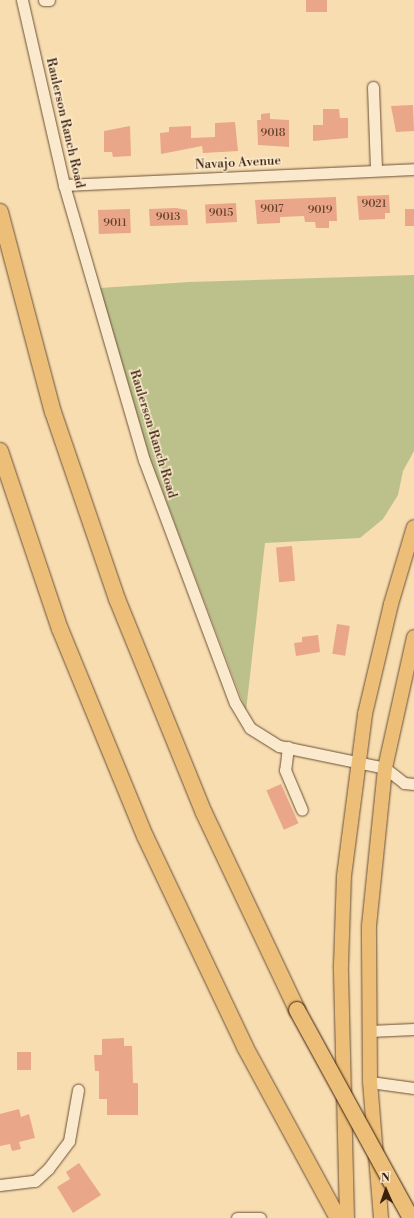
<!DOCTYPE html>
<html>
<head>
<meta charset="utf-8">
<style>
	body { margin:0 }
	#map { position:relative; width:414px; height:1218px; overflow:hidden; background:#f8ddb1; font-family:"Libre Bodoni",serif }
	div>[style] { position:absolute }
	.green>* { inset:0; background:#bcc18c }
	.building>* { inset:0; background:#e9a689; transform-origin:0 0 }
	.roads { filter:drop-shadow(0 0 1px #6b5036) drop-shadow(0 0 1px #6b5036) }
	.minor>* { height:11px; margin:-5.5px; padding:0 5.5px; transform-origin:5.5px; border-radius:5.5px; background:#fae9cc }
	.major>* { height:14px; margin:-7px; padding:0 7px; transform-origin:7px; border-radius:7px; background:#ecbe78 }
	.highway>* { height:16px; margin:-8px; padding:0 8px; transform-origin:8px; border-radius:8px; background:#ecbe78 }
	.bridges { filter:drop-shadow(0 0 1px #3c210d) drop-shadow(0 0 1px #3c210d) }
	.highway-bridge>* { height:16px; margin:-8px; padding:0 8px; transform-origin:8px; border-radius:8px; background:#ecbe78 }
	span { translate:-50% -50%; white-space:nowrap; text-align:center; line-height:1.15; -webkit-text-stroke:3px #fae9cc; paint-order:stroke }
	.number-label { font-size:11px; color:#67422c }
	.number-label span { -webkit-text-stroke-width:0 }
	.street-label { font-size:13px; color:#3c210d }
	.north { position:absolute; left:366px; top:1170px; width:40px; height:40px; -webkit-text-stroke:3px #fae9cc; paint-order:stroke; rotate:358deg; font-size:11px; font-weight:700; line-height:16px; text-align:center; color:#3c210d }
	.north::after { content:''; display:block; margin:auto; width:14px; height:18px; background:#3c210d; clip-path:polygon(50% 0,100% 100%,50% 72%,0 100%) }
</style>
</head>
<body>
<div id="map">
	<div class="green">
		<i style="clip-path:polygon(414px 275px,414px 451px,403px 471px,398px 495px,383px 519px,360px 538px,265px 543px,246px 711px,150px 458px,100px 288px,189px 282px)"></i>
	</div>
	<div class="building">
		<i style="left:306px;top:0;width:21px;height:12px"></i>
		<i style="clip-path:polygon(413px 105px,414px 131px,396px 132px,391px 106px)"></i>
		<i style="clip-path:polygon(323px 109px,339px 109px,340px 118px,348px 118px,348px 138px,313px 141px,313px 125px,323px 125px)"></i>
		<i style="clip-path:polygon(270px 113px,270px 119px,289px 120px,289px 147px,258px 145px,257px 120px,261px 120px,261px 114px)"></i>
		<i style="clip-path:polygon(235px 122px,238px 151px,203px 153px,202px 146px,161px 154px,160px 133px,169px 132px,169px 127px,191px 126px,191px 138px,215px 137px,215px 123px)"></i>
		<i style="clip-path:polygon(130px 126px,131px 156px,113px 157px,112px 152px,104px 152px,104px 131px)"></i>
		<i style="clip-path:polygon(389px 195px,390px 213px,385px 213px,385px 219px,359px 220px,357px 196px)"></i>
		<i style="clip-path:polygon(336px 197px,337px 221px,329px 221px,329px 228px,316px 228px,315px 222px,305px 222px,304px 216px,280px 217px,280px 223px,257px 224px,255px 200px)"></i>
		<i style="left:236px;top:203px;width:19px;height:31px;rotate:87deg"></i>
		<i style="clip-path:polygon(176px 208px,187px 210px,188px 225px,150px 226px,149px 209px)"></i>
		<i style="left:130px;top:209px;width:24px;height:32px;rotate:88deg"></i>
		<i style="left:405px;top:209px;width:9px;height:17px"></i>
		<i style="left:292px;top:546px;width:35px;height:16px;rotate:85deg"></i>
		<i style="left:337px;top:624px;width:13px;height:30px;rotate:9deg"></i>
		<i style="clip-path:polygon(318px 635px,320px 652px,296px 656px,294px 643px,302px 642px,302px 637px)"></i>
		<i style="left:281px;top:784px;width:43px;height:16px;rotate:66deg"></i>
		<i style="clip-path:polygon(124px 1038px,124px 1046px,132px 1046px,133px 1083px,138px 1083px,138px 1115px,107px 1115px,107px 1099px,99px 1099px,99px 1071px,95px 1071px,94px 1055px,102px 1055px,102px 1039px)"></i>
		<i style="left:17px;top:1052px;width:14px;height:18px"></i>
		<i style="clip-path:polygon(19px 1109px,21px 1117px,29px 1114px,35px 1138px,19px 1142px,21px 1149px,12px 1151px,10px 1144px,0 1146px,0 1114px)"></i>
		<i style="clip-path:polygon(79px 1163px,101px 1195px,73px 1213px,57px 1187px,70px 1179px,66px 1172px)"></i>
	</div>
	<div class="roads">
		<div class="minor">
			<i style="left:22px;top:0;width:190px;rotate:77.2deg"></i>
			<i style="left:64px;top:185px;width:286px;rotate:73.8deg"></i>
			<i style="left:144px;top:460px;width:259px;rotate:69.5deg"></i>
			<i style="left:235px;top:703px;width:29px;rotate:59deg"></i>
			<i style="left:250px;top:728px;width:34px;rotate:32deg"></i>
			<i style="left:279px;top:746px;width:108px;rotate:11.7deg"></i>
			<i style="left:385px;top:768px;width:24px;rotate:38deg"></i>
			<i style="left:404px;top:783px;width:10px;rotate:6deg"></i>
			<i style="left:44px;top:0;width:5px"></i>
			<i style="left:373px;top:87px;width:83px;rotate:87.9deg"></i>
			<i style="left:64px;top:185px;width:350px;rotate:-2.6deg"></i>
			<i style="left:288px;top:747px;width:23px;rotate:97deg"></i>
			<i style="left:285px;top:770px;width:43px;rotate:67deg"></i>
			<i style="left:369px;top:1031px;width:45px;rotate:-2.5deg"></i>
			<i style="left:370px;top:1082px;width:44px;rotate:7.8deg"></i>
			<i style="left:0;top:1185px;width:35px;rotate:-7deg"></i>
			<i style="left:35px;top:1181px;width:18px;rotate:-43deg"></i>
			<i style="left:48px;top:1169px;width:35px;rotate:-53deg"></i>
			<i style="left:69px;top:1141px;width:52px;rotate:-80deg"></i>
			<i style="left:237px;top:1218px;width:23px"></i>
		</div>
		<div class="major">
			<i style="left:347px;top:1218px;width:253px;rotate:-91.4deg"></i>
			<i style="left:341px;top:965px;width:89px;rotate:-88.1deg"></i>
			<i style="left:344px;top:876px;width:163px;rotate:-82.6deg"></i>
			<i style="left:365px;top:714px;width:113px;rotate:-76.7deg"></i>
			<i style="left:391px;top:604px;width:80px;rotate:-73.4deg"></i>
			<i style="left:381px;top:1218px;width:136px;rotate:-94.6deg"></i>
			<i style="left:370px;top:1082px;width:156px;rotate:-90.4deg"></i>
			<i style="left:369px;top:926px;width:159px;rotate:-84.2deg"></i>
			<i style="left:385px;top:768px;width:134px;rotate:-77.5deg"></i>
		</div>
		<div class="highway">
			<i style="left:0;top:212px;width:207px;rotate:75.2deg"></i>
			<i style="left:53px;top:412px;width:198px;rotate:71.1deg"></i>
			<i style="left:117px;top:599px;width:231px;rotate:67.9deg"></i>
			<i style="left:204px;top:813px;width:218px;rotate:64.7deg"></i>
			<i style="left:0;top:451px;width:188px;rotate:71.4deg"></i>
			<i style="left:60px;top:629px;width:224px;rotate:67.7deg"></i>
			<i style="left:145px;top:836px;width:233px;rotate:64.6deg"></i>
			<i style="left:245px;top:1047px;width:195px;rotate:61.5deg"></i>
		</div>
	</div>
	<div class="bridges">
		<div class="highway-bridge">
			<i style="left:297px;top:1010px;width:237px;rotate:61.3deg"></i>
		</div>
	</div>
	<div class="number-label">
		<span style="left:273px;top:133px">9018</span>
		<span style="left:374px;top:204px">9021</span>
		<span style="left:272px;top:209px">9017</span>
		<span style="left:320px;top:210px">9019</span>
		<span style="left:221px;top:213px">9015</span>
		<span style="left:168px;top:217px">9013</span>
		<span style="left:115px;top:223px">9011</span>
	</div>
	<div class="street-label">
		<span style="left:65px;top:123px;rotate:77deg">Raulerson Ranch Road</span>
		<span style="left:238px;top:163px;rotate:-3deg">Navajo Avenue</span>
		<span style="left:153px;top:434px;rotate:73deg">Raulerson Ranch Road</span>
	</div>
	<div class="north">N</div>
</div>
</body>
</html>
